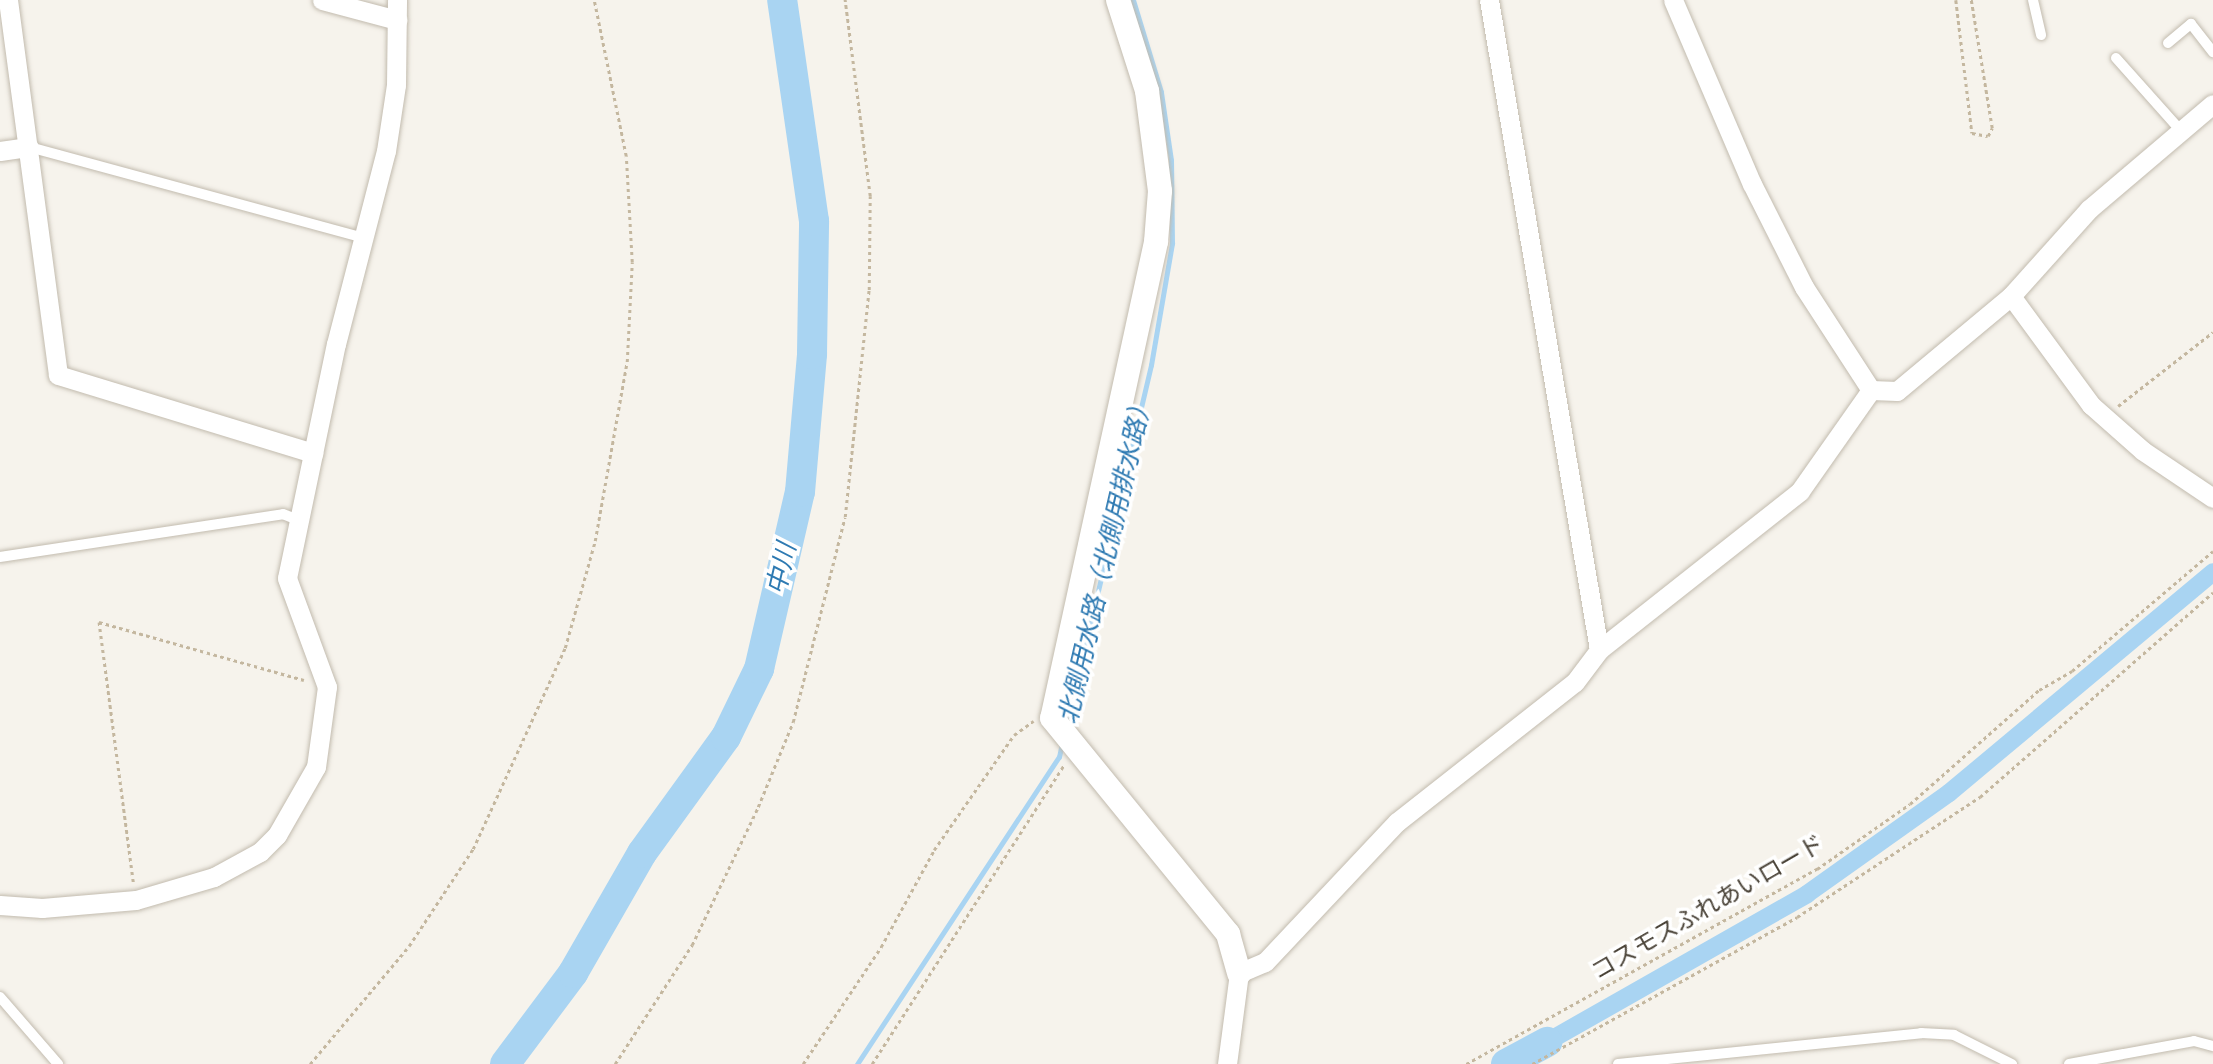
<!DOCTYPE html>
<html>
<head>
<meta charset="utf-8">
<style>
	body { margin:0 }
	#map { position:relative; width:2213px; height:1064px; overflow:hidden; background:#f6f3ec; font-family:Karla,"Noto Sans JP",sans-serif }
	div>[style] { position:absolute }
	.stream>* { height:5px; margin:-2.5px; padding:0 2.5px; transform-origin:2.5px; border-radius:2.5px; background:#a9d4f2 }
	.canal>* { height:18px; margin:-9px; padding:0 9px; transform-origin:9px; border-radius:9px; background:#a9d4f2 }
	.river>* { height:30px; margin:-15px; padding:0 15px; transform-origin:15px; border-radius:15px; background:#a9d4f2 }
	.path>* { height:2.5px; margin-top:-1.25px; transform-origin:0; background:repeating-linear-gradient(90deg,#c4b79f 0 3.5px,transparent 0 7px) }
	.roads { filter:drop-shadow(0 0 2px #c2bbae) drop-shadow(0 0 2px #c2bbae) }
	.service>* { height:10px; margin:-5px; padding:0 5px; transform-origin:5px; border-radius:5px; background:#fff }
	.minor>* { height:19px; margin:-9.5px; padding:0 9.5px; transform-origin:9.5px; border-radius:9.5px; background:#fff }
	.tertiary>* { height:24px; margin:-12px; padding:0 12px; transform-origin:12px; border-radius:12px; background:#fff }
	span { translate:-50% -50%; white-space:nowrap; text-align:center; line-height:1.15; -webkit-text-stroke:7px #fff; paint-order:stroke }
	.street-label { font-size:24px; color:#4b4439 }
	.water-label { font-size:26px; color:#2e7ab2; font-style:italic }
</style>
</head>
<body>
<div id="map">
	<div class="stream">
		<i style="left:1067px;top:723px;width:368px;rotate:-76.8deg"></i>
		<i style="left:1151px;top:365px;width:124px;rotate:-80.2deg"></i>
		<i style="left:1172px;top:243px;width:83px;rotate:-90.7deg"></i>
		<i style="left:1171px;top:160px;width:69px;rotate:-98.4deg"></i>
		<i style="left:1161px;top:92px;width:96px;rotate:-106.9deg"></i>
		<i style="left:857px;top:1064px;width:367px;rotate:-56.7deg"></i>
		<i style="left:1059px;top:757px;width:14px;rotate:-78deg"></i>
	</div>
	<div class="canal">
		<i style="left:1547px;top:1042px;width:299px;rotate:-29.6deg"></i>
		<i style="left:1807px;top:894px;width:174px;rotate:-35.4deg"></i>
		<i style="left:1949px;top:793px;width:344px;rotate:-39.9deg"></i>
	</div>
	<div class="river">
		<i style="left:505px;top:1064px;width:114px;rotate:-53.2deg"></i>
		<i style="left:573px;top:973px;width:138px;rotate:-60.1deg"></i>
		<i style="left:642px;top:853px;width:143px;rotate:-54.1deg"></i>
		<i style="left:726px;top:737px;width:76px;rotate:-64.1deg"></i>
		<i style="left:759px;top:669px;width:182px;rotate:-77deg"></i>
		<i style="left:800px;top:492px;width:139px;rotate:-85deg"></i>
		<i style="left:812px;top:354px;width:133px;rotate:-89.1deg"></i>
		<i style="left:814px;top:221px;width:223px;rotate:-98.2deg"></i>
		<i style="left:1506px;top:1064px;width:47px;rotate:-28.2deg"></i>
	</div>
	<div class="path">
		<i style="left:1956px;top:0;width:134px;rotate:83.1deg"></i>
		<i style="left:1972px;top:133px;width:16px;rotate:11deg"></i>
		<i style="left:1988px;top:136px;width:9px;rotate:-63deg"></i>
		<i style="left:1992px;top:128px;width:130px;rotate:-99.3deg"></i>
		<i style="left:2118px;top:406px;width:120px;rotate:-37.9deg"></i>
		<i style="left:133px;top:882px;width:262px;rotate:-97.5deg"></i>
		<i style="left:99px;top:622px;width:213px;rotate:15.8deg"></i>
		<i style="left:310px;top:1064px;width:154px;rotate:-50deg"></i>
		<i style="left:409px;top:946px;width:116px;rotate:-56.6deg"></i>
		<i style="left:473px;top:849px;width:221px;rotate:-65.4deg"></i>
		<i style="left:565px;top:648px;width:111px;rotate:-74.3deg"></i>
		<i style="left:595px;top:541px;width:182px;rotate:-79.9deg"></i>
		<i style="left:627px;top:362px;width:100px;rotate:-87.1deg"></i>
		<i style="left:632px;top:262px;width:106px;rotate:-93.2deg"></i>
		<i style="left:626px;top:156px;width:159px;rotate:-101.6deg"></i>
		<i style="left:615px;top:1064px;width:142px;rotate:-57.1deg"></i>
		<i style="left:692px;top:945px;width:153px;rotate:-64.4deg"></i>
		<i style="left:758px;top:807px;width:92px;rotate:-67.6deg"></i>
		<i style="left:793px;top:722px;width:211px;rotate:-75.8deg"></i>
		<i style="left:845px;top:517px;width:228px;rotate:-84deg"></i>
		<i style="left:869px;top:290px;width:94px;rotate:-89.4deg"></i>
		<i style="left:870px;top:196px;width:198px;rotate:-97.3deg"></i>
		<i style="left:803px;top:1064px;width:141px;rotate:-56.3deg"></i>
		<i style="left:881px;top:947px;width:111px;rotate:-61.3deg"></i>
		<i style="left:934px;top:850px;width:140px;rotate:-55.2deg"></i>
		<i style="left:1014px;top:735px;width:24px;rotate:-36deg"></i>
		<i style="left:872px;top:1064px;width:354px;rotate:-57.3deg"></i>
		<i style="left:1466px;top:1064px;width:402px;rotate:-29.1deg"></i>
		<i style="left:1817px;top:869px;width:113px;rotate:-35deg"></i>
		<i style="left:1910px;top:804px;width:172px;rotate:-41.5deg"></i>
		<i style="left:2039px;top:690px;width:38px;rotate:-30deg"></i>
		<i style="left:2072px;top:671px;width:185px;rotate:-40.4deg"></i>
		<i style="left:1532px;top:1064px;width:303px;rotate:-29deg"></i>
		<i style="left:1797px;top:917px;width:219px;rotate:-33.3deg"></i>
		<i style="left:1980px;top:797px;width:310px;rotate:-41.3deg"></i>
	</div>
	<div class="roads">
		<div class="service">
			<i style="left:2033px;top:0;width:36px;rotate:77deg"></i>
			<i style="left:2168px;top:43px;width:30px;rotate:-40deg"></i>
			<i style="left:2191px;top:24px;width:36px;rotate:52deg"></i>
			<i style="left:2116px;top:58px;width:98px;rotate:48.3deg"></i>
			<i style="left:29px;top:147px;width:347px;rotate:15.2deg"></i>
			<i style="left:0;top:557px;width:286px;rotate:-8.6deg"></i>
			<i style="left:283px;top:514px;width:16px;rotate:22deg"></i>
			<i style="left:0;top:997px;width:89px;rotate:49.1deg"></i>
			<i style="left:1618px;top:1064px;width:305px;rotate:-5.8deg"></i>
			<i style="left:1921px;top:1033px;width:33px;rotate:3deg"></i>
			<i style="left:1954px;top:1035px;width:65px;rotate:26.6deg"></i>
			<i style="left:2069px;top:1064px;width:127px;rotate:-10.4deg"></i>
			<i style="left:2194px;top:1041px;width:20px;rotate:15deg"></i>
		</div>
		<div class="minor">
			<i style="left:8px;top:0;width:378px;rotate:82.4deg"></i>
			<i style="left:58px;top:375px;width:267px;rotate:17deg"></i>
			<i style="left:322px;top:0;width:78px;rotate:14.9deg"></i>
			<i style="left:1489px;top:0;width:659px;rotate:80.39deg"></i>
			<i style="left:1673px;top:0;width:200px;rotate:66.8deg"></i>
			<i style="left:1752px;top:184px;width:115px;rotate:63.2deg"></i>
			<i style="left:1804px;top:287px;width:123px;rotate:57deg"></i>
			<i style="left:0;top:151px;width:29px;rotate:-8deg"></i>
			<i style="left:2011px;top:296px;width:135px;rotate:53.7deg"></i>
			<i style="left:2091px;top:405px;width:69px;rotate:41.5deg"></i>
			<i style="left:2143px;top:451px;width:84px;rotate:33.9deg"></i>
			<i style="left:1871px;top:390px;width:26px;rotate:2deg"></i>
			<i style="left:1897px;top:391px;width:148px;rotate:-39.8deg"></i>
			<i style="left:2011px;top:296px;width:117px;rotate:-48.1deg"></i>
			<i style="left:2089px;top:209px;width:162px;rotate:-40.3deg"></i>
			<i style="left:0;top:905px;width:42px;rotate:4.1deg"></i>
			<i style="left:42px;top:908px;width:94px;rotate:-4.9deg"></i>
			<i style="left:136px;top:900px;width:81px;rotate:-16.4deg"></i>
			<i style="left:214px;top:877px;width:52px;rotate:-28.5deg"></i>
			<i style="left:260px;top:852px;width:24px;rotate:-45deg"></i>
			<i style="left:277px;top:835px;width:78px;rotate:-60.2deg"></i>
			<i style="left:316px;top:767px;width:81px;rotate:-82.2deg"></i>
			<i style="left:327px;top:687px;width:116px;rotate:-110.2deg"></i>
			<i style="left:287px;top:578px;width:239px;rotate:-78.2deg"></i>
			<i style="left:336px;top:344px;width:199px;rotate:-75.5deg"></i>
			<i style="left:386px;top:151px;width:67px;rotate:-81.4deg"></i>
			<i style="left:396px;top:85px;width:85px;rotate:-89.3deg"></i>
			<i style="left:1227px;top:1064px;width:92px;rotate:-82.5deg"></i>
			<i style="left:1239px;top:973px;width:28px;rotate:-23deg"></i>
			<i style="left:1265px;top:962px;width:192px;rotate:-46.7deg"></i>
			<i style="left:1397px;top:822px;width:226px;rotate:-38.2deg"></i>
			<i style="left:1575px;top:682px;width:40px;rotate:-53deg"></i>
			<i style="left:1599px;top:650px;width:256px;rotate:-38.3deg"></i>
			<i style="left:1800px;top:491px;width:123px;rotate:-54.9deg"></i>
		</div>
		<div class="tertiary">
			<i style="left:1118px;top:0;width:96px;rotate:72.3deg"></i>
			<i style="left:1147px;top:91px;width:101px;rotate:82.6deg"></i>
			<i style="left:1160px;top:191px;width:51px;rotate:94.5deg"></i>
			<i style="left:1156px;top:242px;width:487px;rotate:102.3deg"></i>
			<i style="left:1052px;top:718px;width:279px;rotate:50.8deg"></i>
			<i style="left:1228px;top:934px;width:41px;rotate:74.2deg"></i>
		</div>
	</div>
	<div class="street-label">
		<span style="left:1708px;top:908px;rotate:-30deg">コスモスふれあいロード</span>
	</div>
	<div class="water-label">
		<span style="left:1106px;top:559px;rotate:-77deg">北側用水路（北側用排水路）</span>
		<span style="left:782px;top:569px;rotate:-77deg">中川</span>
	</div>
</div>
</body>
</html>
